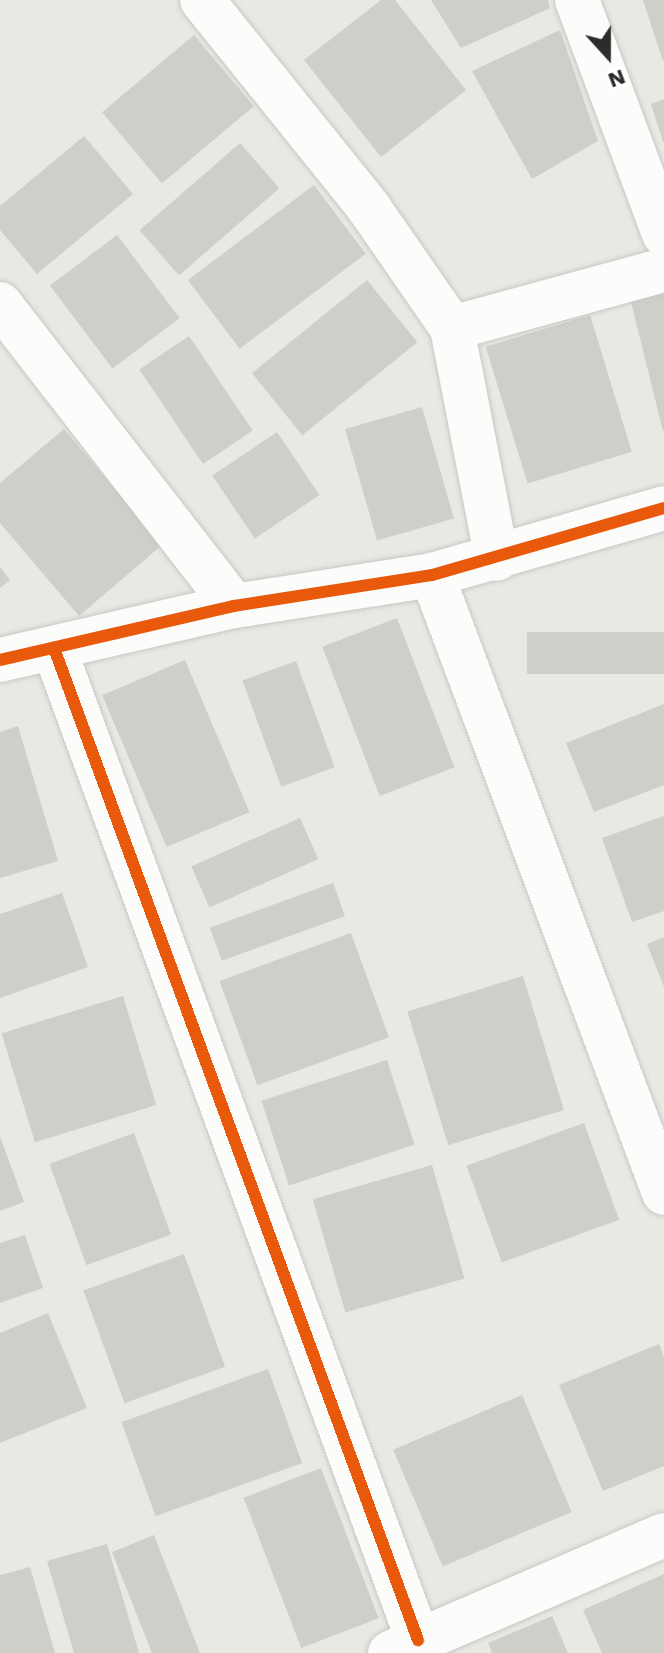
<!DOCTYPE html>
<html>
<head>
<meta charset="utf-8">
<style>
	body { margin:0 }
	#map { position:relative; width:664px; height:1653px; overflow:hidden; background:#eae8e2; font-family:"Work Sans",sans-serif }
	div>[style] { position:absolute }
	.building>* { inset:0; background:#cfcec9; transform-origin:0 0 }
	.roads { filter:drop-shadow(0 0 2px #c8c7c7) drop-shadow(0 0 2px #c8c7c7) }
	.street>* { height:44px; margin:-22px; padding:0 22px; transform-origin:22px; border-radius:22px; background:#fcfcfb }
	.cycleway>* { height:12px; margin:-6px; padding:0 6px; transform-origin:6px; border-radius:6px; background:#e8590c }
	span { translate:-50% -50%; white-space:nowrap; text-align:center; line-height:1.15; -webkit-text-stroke:8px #fff; paint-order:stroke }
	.north { position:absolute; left:568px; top:16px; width:80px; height:80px; -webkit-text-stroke:6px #fff; paint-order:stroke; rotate:159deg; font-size:22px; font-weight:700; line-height:32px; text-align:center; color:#2c2c2c }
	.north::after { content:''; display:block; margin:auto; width:28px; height:36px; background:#2c2c2c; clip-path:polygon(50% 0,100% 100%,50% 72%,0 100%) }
</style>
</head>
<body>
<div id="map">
	<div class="building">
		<i style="clip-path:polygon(381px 0,395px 0,466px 90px,381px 157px,304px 60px)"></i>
		<i style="clip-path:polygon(431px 0,548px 0,550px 8px,461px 48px)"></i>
		<i style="clip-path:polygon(643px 0,664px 0,664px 60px,663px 61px)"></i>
		<i style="clip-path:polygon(560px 30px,598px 141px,532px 179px,472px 71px)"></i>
		<i style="left:194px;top:35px;width:93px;height:120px;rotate:50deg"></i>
		<i style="clip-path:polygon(664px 99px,664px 142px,663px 142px,651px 104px)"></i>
		<i style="clip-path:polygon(84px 136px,133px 194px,37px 274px,0 230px,0 206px)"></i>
		<i style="left:240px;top:143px;width:60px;height:133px;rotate:49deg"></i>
		<i style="left:314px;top:185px;width:86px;height:158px;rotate:53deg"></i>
		<i style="left:117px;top:235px;width:104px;height:84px;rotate:53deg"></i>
		<i style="left:367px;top:280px;width:80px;height:148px;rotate:51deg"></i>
		<i style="clip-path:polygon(664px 290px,664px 431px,663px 431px,630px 298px)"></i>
		<i style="left:590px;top:315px;width:143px;height:109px;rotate:73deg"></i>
		<i style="left:189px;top:336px;width:114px;height:60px;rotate:56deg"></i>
		<i style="left:422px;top:407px;width:116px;height:80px;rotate:74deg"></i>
		<i style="clip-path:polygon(64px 429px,162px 545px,79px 616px,0 523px,0 483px)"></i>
		<i style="left:277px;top:432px;width:76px;height:78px;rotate:56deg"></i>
		<i style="clip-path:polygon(0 567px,10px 580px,0 588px)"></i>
		<i style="left:397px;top:618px;width:160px;height:80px;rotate:69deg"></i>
		<i style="left:664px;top:632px;width:42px;height:137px;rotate:90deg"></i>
		<i style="left:185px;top:660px;width:165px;height:90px;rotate:67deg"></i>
		<i style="left:296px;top:661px;width:113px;height:57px;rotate:70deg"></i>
		<i style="clip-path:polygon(664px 704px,664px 785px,594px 812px,566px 743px)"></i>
		<i style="clip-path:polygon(18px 726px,58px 861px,0 878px,0 732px)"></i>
		<i style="clip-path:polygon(664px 816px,664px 911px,632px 922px,602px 838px)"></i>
		<i style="left:300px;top:818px;width:45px;height:119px;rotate:66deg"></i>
		<i style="left:333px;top:883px;width:35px;height:131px;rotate:70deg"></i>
		<i style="clip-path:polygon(62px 893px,88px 967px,0 998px,0 914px)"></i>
		<i style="left:351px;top:933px;width:111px;height:140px;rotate:70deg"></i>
		<i style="clip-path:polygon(664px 937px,664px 987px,647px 944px)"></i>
		<i style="left:523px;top:976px;width:140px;height:121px;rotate:73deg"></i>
		<i style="left:123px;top:996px;width:114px;height:127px;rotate:73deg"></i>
		<i style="left:387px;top:1060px;width:89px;height:132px;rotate:72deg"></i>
		<i style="left:584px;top:1123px;width:103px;height:125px;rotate:70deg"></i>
		<i style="left:134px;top:1133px;width:108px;height:90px;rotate:70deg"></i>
		<i style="clip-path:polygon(0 1136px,24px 1202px,0 1211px)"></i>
		<i style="left:432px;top:1165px;width:118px;height:124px;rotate:74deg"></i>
		<i style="clip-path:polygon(25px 1235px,43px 1288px,0 1303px,0 1243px)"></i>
		<i style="left:184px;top:1254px;width:120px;height:107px;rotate:70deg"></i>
		<i style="clip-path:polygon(48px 1313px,87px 1408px,0 1443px,0 1333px)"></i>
		<i style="clip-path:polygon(659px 1344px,664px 1357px,664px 1466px,603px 1491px,559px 1385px)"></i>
		<i style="left:268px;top:1369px;width:100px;height:156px;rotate:70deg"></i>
		<i style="left:522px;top:1395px;width:127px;height:140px;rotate:67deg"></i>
		<i style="left:321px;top:1468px;width:161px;height:83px;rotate:69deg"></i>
		<i style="clip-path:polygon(154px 1535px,200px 1653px,152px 1653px,112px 1552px)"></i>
		<i style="clip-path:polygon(107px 1544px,139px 1653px,74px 1653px,47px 1561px)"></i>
		<i style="clip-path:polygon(30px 1567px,55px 1653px,0 1653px,0 1575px)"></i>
		<i style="clip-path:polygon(664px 1574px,664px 1653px,602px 1653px,583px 1610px)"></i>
		<i style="clip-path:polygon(552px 1616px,568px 1653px,492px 1653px,488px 1643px)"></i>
	</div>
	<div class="roads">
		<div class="street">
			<i style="left:202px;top:0;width:267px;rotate:51.2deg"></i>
			<i style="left:369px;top:208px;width:146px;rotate:55.3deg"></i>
			<i style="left:452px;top:328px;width:235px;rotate:79deg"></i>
			<i style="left:577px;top:0;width:250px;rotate:69.6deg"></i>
			<i style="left:0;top:304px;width:382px;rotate:52.2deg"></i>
			<i style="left:452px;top:328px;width:220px;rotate:-15.3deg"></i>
			<i style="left:432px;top:575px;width:660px;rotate:69.42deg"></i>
			<i style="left:54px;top:648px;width:1057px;rotate:69.85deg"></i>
			<i style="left:0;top:660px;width:240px;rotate:-13deg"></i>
			<i style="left:234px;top:606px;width:200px;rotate:-8.9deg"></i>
			<i style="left:432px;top:575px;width:241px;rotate:-16.1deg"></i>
			<i style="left:390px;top:1653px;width:298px;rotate:-23.3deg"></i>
		</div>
	</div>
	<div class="cycleway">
		<i style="left:54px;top:648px;width:1057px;rotate:69.85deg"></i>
		<i style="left:0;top:660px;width:240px;rotate:-13deg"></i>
		<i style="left:234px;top:606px;width:200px;rotate:-8.9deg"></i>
		<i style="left:432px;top:575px;width:241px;rotate:-16.1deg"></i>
	</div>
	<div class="north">N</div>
</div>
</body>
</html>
